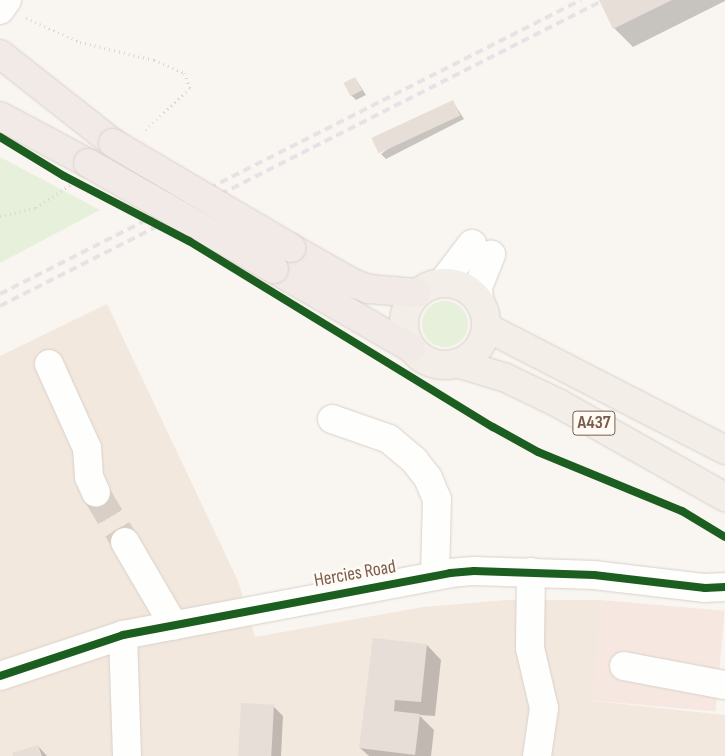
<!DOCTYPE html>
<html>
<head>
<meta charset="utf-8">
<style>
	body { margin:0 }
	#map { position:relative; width:725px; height:756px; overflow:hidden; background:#f9f5f0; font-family:"Sofia Sans Condensed",sans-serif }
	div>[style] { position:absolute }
	.residential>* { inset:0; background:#f2e8de }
	.commercial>* { inset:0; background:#f6e8e1; transform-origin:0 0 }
	.green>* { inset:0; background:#e7f0db }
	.round { border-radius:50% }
	.shadow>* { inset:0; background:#0003 }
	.building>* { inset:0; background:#e6ded7; transform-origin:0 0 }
	.minor-tunnel>* { height:28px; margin-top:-14px; transform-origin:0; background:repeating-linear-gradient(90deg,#d9cfc7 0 28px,transparent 0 42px) }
	.path>* { height:3px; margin-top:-1.5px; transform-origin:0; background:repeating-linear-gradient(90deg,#dcd5d0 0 1px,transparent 0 5px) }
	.roads { filter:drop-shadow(0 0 1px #d7d1cb) drop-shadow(0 0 1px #d7d1cb) }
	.minor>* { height:28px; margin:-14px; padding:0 14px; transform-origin:14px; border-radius:14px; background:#fefefd }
	.major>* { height:28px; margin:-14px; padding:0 14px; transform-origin:14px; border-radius:14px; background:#f3eee8 }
	.major>.ring { margin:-14px; padding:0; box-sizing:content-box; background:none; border:28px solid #f3eee8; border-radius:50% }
	.highway>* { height:28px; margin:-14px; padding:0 14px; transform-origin:14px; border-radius:14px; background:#f2eae7 }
	.rail>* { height:4px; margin-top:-2px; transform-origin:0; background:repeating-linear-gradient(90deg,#e6e3e7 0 8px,transparent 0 13px) }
	.bridges { filter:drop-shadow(0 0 1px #dad1cc) drop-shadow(0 0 1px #dad1cc) }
	.highway-bridge>* { height:28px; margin:-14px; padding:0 14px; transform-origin:14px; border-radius:14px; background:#f2eae7 }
	.cycleway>* { height:8px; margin:-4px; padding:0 4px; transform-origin:4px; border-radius:4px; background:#1b5e20 }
	span { translate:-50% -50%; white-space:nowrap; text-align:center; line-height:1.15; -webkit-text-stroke:5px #fffaf3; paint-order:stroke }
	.shield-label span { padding:1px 4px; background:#fffaf3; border:1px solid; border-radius:4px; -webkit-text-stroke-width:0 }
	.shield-label { font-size:18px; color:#7a5c4d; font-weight:700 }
	.street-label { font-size:19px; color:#7a5c4d }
</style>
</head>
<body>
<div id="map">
	<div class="residential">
		<i style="clip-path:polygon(107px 304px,238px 581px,255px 637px,423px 607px,507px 600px,601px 600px,594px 701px,725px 715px,725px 756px,0 756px,0 356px)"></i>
	</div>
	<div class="commercial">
		<i style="left:601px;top:600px;width:124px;height:101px;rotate:5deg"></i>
	</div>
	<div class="green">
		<i style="clip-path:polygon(0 157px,100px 210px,0 263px)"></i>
		<i class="round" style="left:422px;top:301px;width:46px;height:46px"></i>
	</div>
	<div class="shadow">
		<i style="clip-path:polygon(600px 0,725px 0,725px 1px,633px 47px,615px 29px)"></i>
		<i style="clip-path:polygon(355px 78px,366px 95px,356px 100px,351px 95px)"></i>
		<i style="clip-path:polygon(453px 102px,464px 119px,386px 159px,381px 154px)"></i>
		<i style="clip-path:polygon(427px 645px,441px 660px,435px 716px,419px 715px,434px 730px,431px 756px,369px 756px,360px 748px)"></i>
		<i style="clip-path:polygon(273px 706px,283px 716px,281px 756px,239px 756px)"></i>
		<i style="clip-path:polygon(38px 746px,47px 756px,15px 756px)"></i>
	</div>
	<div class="building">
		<i style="clip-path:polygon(599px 0,672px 0,613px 29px)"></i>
		<i style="left:355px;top:77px;width:15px;height:13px;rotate:62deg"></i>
		<i style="left:453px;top:100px;width:17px;height:90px;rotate:65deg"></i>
		<i style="clip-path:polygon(373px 638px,427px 644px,421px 702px,395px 700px,394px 711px,420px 714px,415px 755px,359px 748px)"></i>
		<i style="left:241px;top:703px;width:33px;height:53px;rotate:3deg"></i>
		<i style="clip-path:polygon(38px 745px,42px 756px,13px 756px,12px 753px)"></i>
	</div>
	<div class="minor-tunnel">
		<i style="left:96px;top:493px;width:57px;rotate:59.4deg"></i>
	</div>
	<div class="path">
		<i style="left:26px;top:18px;width:59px;rotate:24deg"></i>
		<i style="left:80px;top:42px;width:76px;rotate:13.7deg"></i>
		<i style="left:154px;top:60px;width:33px;rotate:23deg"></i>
		<i style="left:184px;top:73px;width:16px;rotate:68deg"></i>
		<i style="left:190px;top:88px;width:64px;rotate:136.9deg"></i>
		<i style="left:0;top:216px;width:37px;rotate:-13deg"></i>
		<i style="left:36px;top:208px;width:42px;rotate:-34.4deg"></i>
	</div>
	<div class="roads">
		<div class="minor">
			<i style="left:0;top:10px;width:12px;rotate:-55deg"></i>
			<i style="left:443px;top:282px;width:48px;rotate:-52.7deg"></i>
			<i style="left:479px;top:301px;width:14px;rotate:-94deg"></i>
			<i style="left:478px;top:287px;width:35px;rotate:-68deg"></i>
			<i style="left:49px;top:364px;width:92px;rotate:65.7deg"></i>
			<i style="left:87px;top:448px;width:29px;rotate:86deg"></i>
			<i style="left:89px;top:477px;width:17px;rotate:66deg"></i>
			<i style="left:332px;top:419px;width:60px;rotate:19.3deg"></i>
			<i style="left:389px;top:439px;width:33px;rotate:40deg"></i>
			<i style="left:414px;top:460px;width:23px;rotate:52deg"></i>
			<i style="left:428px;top:478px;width:23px;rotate:67deg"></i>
			<i style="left:437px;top:499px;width:77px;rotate:91.5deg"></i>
			<i style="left:125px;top:542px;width:97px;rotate:59.7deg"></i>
			<i style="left:531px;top:572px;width:76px;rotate:90.8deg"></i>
			<i style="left:530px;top:648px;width:62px;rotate:76.9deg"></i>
			<i style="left:544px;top:708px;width:49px;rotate:98.3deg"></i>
			<i style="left:123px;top:635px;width:121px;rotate:88.1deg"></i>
			<i style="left:624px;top:666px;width:103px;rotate:10.7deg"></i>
			<i style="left:0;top:676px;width:130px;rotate:-18.4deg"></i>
			<i style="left:123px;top:635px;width:333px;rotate:-10.7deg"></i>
			<i style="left:450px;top:573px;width:24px;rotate:-5deg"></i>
			<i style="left:474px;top:571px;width:120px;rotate:1.9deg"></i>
			<i style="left:594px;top:575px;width:112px;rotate:6.7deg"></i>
			<i style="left:705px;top:588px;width:20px;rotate:-3deg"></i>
		</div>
		<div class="major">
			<i class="ring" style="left:404px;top:283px;width:54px;height:54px"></i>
			<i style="left:486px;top:327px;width:269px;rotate:27.2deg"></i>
			<i style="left:457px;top:363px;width:51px;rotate:17deg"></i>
			<i style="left:506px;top:378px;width:58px;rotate:25.7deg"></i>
			<i style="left:558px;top:403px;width:192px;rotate:29.4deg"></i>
		</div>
		<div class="highway">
			<i style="left:0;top:54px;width:144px;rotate:38.2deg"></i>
			<i style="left:0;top:116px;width:100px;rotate:28.1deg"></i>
			<i style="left:291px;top:248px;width:71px;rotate:29.4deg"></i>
			<i style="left:353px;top:283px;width:17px;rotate:21deg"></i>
			<i style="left:369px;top:289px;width:48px;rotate:4.8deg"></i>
			<i style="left:274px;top:269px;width:158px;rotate:30deg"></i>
		</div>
	</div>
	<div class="rail">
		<i style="left:0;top:294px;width:651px;rotate:-26.84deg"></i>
		<i style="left:0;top:306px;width:673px;rotate:-26.87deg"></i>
	</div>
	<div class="bridges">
		<div class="highway-bridge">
			<i style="left:113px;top:143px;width:207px;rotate:30.5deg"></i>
			<i style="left:88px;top:163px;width:214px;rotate:29.7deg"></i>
		</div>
	</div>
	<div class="cycleway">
		<i style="left:0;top:137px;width:75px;rotate:31.4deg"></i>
		<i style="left:64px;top:176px;width:141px;rotate:27.5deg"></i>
		<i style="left:189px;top:241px;width:356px;rotate:31.5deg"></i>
		<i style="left:493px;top:427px;width:51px;rotate:29.1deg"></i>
		<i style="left:538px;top:452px;width:156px;rotate:22.3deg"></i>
		<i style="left:682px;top:511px;width:50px;rotate:31.2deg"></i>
		<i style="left:0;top:676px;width:130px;rotate:-18.4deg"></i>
		<i style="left:123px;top:635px;width:333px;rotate:-10.7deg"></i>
		<i style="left:450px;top:573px;width:24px;rotate:-5deg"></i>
		<i style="left:474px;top:571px;width:120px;rotate:1.9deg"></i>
		<i style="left:594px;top:575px;width:112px;rotate:6.7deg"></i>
		<i style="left:705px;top:588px;width:20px;rotate:-3deg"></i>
	</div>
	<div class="shield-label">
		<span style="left:594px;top:423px">A437</span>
	</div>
	<div class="street-label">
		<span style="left:355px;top:574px;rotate:-10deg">Hercies Road</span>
	</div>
</div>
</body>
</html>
